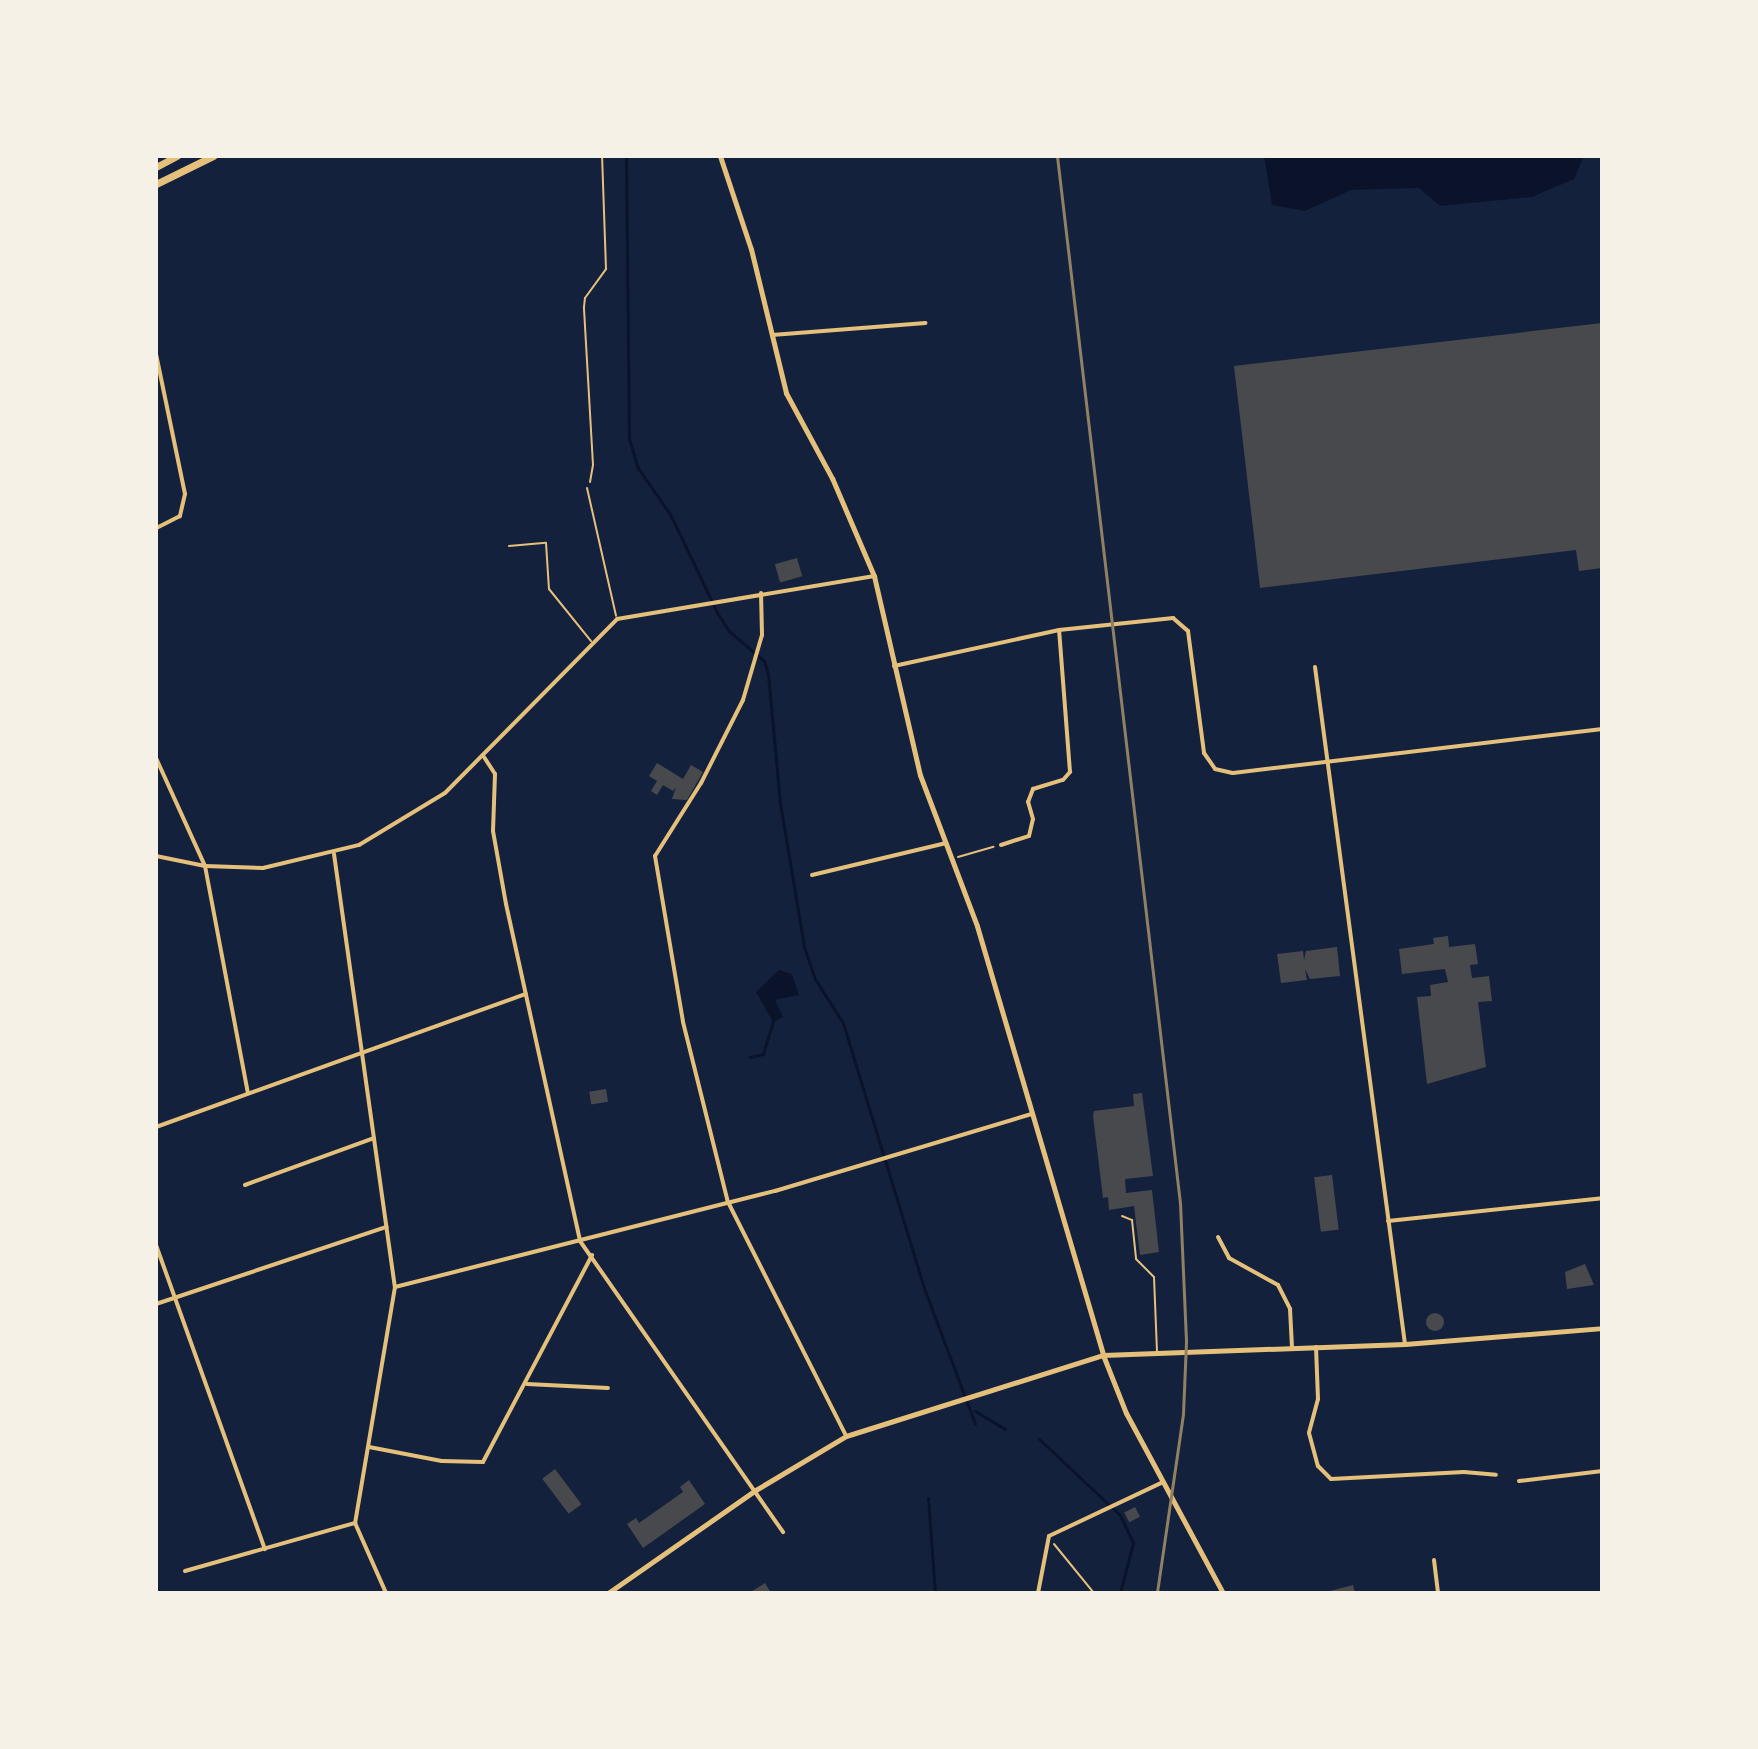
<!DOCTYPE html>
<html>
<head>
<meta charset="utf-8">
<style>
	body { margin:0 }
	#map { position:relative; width:1758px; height:1749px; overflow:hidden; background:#14213d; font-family:"Source Sans 3",sans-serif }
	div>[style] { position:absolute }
	.water>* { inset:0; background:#0b132b }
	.stream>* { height:3px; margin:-1.5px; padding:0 1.5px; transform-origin:1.5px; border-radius:1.5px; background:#0b132b }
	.building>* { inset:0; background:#48494c; transform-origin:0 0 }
	.round { border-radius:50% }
	.path>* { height:2px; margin:-1px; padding:0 1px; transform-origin:1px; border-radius:1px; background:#e5c07b }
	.service>* { height:2px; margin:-1px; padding:0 1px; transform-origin:1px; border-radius:1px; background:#e5c07b }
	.minor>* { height:4px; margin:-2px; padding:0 2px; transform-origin:2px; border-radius:2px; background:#e5c07b }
	.secondary>* { height:5px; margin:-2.5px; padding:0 2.5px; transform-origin:2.5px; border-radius:2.5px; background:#e5c07b }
	.motorway>* { height:7px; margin:-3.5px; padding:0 3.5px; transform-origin:3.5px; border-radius:3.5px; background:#e5c07b }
	.rail>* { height:3px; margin:-1.5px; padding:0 1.5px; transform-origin:1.5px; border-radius:1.5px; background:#918062 }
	span { translate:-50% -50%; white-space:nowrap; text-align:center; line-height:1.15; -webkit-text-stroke:7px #f6f1e7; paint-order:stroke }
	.frame { position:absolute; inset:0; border:158px solid #f6f1e7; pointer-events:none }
</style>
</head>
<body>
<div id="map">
	<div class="water">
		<i style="clip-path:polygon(1264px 156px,1584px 156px,1574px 179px,1532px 197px,1440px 206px,1419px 188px,1351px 190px,1305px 211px,1272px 205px)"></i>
		<i style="clip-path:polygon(779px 970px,792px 974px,799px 995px,775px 1000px,783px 1017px,773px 1022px,756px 992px)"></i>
	</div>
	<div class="stream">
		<i style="left:626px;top:156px;width:283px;rotate:89.4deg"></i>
		<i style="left:629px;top:439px;width:30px;rotate:73deg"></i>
		<i style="left:638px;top:468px;width:56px;rotate:55.2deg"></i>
		<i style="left:670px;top:514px;width:111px;rotate:64.4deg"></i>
		<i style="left:718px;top:614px;width:20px;rotate:57deg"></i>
		<i style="left:729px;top:631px;width:46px;rotate:40.6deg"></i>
		<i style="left:764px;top:661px;width:14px;rotate:73deg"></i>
		<i style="left:768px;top:674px;width:130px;rotate:84.7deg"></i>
		<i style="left:780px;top:803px;width:146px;rotate:80.5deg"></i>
		<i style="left:804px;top:947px;width:34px;rotate:71deg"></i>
		<i style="left:815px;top:979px;width:52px;rotate:57.5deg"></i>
		<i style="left:843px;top:1023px;width:277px;rotate:73deg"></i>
		<i style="left:924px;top:1288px;width:145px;rotate:69.4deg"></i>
		<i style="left:750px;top:1057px;width:13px;rotate:-13deg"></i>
		<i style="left:763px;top:1054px;width:34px;rotate:-73deg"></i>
		<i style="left:975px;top:1411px;width:35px;rotate:31deg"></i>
		<i style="left:1039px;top:1439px;width:111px;rotate:43.2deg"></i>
		<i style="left:1120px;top:1515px;width:31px;rotate:65deg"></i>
		<i style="left:1133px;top:1543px;width:52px;rotate:104.6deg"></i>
		<i style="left:928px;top:1498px;width:95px;rotate:85.8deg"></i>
	</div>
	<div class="building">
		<i style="clip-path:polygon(1602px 323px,1602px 568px,1579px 571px,1576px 550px,1260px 588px,1234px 366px)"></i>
		<i style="left:797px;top:558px;width:19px;height:23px;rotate:74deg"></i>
		<i style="clip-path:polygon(657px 763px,683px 779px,691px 765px,703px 772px,687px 800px,672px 799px,676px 787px,673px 791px,663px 785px,657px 795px,651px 791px,657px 781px,649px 776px)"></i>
		<i style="clip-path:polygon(1448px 936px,1449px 947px,1475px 944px,1478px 964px,1470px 965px,1472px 978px,1489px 976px,1492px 1001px,1478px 1002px,1486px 1067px,1427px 1084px,1417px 997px,1431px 996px,1430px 985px,1448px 982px,1445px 969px,1402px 974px,1399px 949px,1434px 944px,1433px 938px)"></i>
		<i style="clip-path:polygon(1337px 947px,1340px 976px,1310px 979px,1305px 969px,1307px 980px,1281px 983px,1277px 954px,1303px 951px,1304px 960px,1306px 951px)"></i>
		<i style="left:606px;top:1089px;width:13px;height:17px;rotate:81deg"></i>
		<i style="clip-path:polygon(1142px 1093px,1153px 1176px,1125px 1179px,1126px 1193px,1152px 1190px,1159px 1252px,1140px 1255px,1134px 1206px,1109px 1210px,1108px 1197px,1103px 1198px,1093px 1116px,1094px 1111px,1134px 1106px,1133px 1094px)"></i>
		<i style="left:1332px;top:1175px;width:55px;height:18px;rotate:83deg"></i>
		<i style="clip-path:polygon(1585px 1264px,1594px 1285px,1567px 1289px,1565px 1272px)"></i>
		<i class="round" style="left:1426px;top:1313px;width:18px;height:18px"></i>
		<i style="left:555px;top:1469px;width:44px;height:16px;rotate:53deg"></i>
		<i style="clip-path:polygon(689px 1480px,705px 1504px,643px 1548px,627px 1524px,636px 1518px,639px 1523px,683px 1492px,680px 1487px)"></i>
		<i style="left:1135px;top:1507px;width:11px;height:12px;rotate:63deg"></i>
		<i style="clip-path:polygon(765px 1583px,771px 1593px,749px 1593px)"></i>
		<i style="clip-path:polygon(1353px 1585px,1355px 1593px,1326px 1593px,1326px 1592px)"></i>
	</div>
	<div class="path">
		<i style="left:590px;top:482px;width:17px;rotate:-80deg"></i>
		<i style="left:593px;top:465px;width:158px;rotate:-93.3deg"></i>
		<i style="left:584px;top:307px;width:9px;rotate:-84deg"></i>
		<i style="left:585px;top:298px;width:36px;rotate:-54deg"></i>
		<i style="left:606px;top:269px;width:113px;rotate:-92deg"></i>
		<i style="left:958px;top:857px;width:37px;rotate:-16deg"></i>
		<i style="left:1054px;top:1544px;width:63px;rotate:50.8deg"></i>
	</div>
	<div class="service">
		<i style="left:587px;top:488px;width:131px;rotate:77.2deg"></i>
		<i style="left:509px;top:546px;width:37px;rotate:-5deg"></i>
		<i style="left:546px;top:543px;width:46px;rotate:86.3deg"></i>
		<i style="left:549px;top:589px;width:67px;rotate:51.1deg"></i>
		<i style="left:1122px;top:1216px;width:11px;rotate:22deg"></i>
		<i style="left:1132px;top:1220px;width:39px;rotate:84deg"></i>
		<i style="left:1136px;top:1259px;width:25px;rotate:45deg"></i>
		<i style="left:1154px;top:1277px;width:74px;rotate:87.7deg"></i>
	</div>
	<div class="minor">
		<i style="left:772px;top:335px;width:154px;rotate:-4.5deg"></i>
		<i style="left:156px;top:354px;width:143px;rotate:78.3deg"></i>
		<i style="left:185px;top:494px;width:23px;rotate:103deg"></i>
		<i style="left:180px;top:516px;width:27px;rotate:153deg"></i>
		<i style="left:761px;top:593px;width:42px;rotate:88.6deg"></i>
		<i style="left:762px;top:635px;width:68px;rotate:106.3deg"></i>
		<i style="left:743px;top:700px;width:93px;rotate:116.8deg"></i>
		<i style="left:701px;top:783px;width:86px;rotate:122.2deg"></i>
		<i style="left:655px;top:856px;width:168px;rotate:80.4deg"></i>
		<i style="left:683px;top:1022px;width:186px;rotate:76deg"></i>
		<i style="left:728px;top:1202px;width:262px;rotate:63.2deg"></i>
		<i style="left:894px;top:666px;width:169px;rotate:-12.3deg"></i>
		<i style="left:1059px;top:630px;width:115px;rotate:-6deg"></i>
		<i style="left:1173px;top:618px;width:20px;rotate:41deg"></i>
		<i style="left:1188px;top:631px;width:123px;rotate:82.5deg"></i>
		<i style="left:1204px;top:753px;width:19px;rotate:55deg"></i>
		<i style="left:1215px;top:769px;width:18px;rotate:13deg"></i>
		<i style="left:1233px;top:773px;width:372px;rotate:-6.8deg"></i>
		<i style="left:1315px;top:667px;width:683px;rotate:82.43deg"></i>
		<i style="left:484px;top:757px;width:20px;rotate:57deg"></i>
		<i style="left:495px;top:774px;width:57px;rotate:92deg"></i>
		<i style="left:493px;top:831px;width:74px;rotate:79.9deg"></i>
		<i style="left:506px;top:904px;width:345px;rotate:77.6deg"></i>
		<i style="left:580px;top:1241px;width:355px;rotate:55.1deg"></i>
		<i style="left:156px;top:758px;width:119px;rotate:65.6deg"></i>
		<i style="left:205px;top:866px;width:231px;rotate:79.3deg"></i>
		<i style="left:1001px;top:845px;width:29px;rotate:-18deg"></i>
		<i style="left:1029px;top:836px;width:17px;rotate:-77deg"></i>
		<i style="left:1033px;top:819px;width:18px;rotate:-106deg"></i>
		<i style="left:1028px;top:802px;width:14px;rotate:-69deg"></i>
		<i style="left:1033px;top:789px;width:31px;rotate:-17deg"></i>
		<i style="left:1063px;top:780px;width:11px;rotate:-49deg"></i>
		<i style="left:1070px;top:772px;width:142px;rotate:-94.4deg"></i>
		<i style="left:334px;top:854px;width:437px;rotate:82deg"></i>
		<i style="left:395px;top:1287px;width:239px;rotate:99.6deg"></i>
		<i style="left:355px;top:1523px;width:77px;rotate:66.1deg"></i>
		<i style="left:156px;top:856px;width:50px;rotate:11.5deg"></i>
		<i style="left:205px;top:866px;width:58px;rotate:2deg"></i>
		<i style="left:263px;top:868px;width:99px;rotate:-13.5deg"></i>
		<i style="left:359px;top:845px;width:100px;rotate:-31.2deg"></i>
		<i style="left:445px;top:793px;width:245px;rotate:-45.3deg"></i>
		<i style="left:617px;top:619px;width:261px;rotate:-9.5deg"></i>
		<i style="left:812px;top:875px;width:138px;rotate:-13.4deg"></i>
		<i style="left:156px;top:1127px;width:393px;rotate:-19.8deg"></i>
		<i style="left:245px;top:1185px;width:137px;rotate:-20deg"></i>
		<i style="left:1388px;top:1221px;width:215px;rotate:-6.1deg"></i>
		<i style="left:1218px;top:1237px;width:24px;rotate:62deg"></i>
		<i style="left:1229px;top:1258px;width:56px;rotate:28.9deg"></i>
		<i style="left:1278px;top:1285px;width:27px;rotate:63deg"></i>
		<i style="left:1290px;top:1309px;width:38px;rotate:87deg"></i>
		<i style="left:156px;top:1245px;width:323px;rotate:70.3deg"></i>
		<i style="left:395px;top:1287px;width:392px;rotate:-14.2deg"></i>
		<i style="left:775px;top:1191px;width:267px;rotate:-16.7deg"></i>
		<i style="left:156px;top:1304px;width:243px;rotate:-18.5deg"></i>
		<i style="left:1316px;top:1347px;width:52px;rotate:87.8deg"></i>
		<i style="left:1318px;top:1399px;width:35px;rotate:105deg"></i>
		<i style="left:1309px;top:1433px;width:34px;rotate:75deg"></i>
		<i style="left:1318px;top:1466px;width:18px;rotate:45deg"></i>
		<i style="left:1331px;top:1479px;width:133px;rotate:-3deg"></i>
		<i style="left:1464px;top:1472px;width:32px;rotate:5deg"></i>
		<i style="left:527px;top:1384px;width:81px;rotate:2.8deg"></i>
		<i style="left:369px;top:1447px;width:74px;rotate:10.9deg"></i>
		<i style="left:442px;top:1461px;width:41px;rotate:1.4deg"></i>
		<i style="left:483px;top:1462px;width:234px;rotate:-62.2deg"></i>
		<i style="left:1519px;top:1481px;width:84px;rotate:-6.9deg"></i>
		<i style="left:1434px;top:1560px;width:33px;rotate:83deg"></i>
		<i style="left:185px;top:1571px;width:177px;rotate:-15.8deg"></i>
		<i style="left:1038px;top:1593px;width:58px;rotate:-79.1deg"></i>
		<i style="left:1049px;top:1536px;width:126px;rotate:-25.3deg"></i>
	</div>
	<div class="secondary">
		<i style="left:720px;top:156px;width:98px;rotate:71.6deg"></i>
		<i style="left:751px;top:249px;width:148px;rotate:76.3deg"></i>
		<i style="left:786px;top:393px;width:97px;rotate:61.6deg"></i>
		<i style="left:832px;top:478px;width:107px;rotate:66.8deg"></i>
		<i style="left:874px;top:576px;width:204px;rotate:77deg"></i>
		<i style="left:920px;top:775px;width:161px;rotate:69.3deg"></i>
		<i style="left:977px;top:926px;width:447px;rotate:73.6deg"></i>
		<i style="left:1103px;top:1355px;width:62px;rotate:68.4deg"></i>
		<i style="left:1126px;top:1413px;width:204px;rotate:61.7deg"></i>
		<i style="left:608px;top:1593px;width:178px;rotate:-34.9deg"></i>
		<i style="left:754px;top:1491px;width:107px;rotate:-30.9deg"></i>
		<i style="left:846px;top:1436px;width:269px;rotate:-17.5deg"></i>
		<i style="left:1103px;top:1355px;width:302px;rotate:-2.1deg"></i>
		<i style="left:1405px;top:1344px;width:198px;rotate:-4.6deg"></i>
	</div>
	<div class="motorway">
		<i style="left:156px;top:167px;width:24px;rotate:-28deg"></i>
		<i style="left:156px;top:184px;width:64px;rotate:-26.2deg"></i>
	</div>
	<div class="rail">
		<i style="left:1057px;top:156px;width:1054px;rotate:83.3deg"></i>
		<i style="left:1180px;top:1203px;width:139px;rotate:87.5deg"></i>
		<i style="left:1186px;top:1342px;width:72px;rotate:92.4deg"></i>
		<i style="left:1183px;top:1414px;width:181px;rotate:98.3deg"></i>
	</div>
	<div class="frame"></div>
</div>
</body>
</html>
